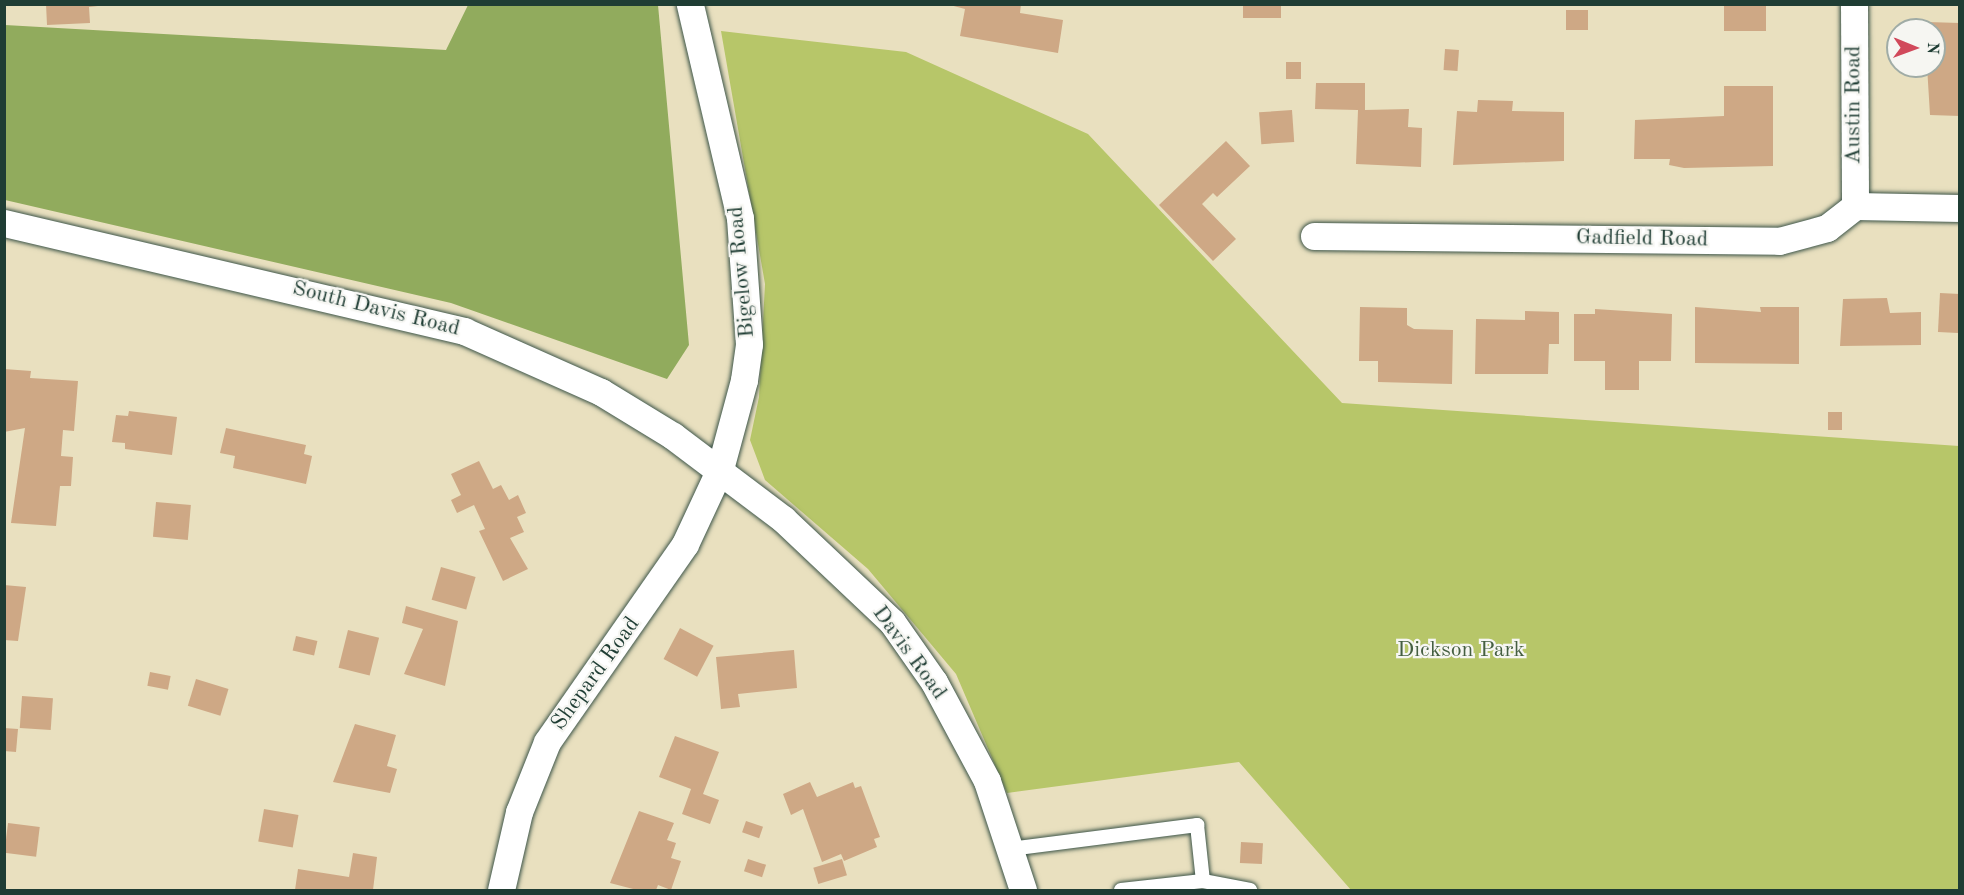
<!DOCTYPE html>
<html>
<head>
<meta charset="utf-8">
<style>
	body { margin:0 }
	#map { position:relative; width:1964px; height:895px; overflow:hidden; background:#e9e0bf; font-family:"Old Standard TT",serif }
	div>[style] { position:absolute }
	.green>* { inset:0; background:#b7c669 }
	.forest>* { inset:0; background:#91ab5d }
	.building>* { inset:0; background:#cea885; transform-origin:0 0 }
	.roads { filter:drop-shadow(0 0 2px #3d5549) drop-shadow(0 0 2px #3d5549) }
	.lane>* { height:14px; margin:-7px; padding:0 7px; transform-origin:7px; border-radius:7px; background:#fff }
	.street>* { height:27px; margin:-13.5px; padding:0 13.5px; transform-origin:13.5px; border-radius:13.5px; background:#fff }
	span { translate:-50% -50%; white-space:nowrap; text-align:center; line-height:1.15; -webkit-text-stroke:4.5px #f6f6f2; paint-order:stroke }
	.street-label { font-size:22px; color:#1f3d34 }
	.park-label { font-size:22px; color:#455f41 }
	.frame { position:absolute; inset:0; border:6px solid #1f3d34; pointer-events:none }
	.north { position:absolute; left:1886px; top:18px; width:60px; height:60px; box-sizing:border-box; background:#f6f6f2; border:2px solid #a0aca6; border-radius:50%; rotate:91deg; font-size:16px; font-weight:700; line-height:24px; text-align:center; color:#1f3d34 }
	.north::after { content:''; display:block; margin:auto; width:21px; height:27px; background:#d1495b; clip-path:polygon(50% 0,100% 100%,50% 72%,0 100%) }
</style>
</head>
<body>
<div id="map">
	<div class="green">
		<i style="clip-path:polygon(721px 31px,906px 52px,1088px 134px,1342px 403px,1959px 446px,1959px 890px,1351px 890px,1239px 762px,1007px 793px,956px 674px,868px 569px,765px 480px,750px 440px,759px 397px,765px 284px)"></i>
	</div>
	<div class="forest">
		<i style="clip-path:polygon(468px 5px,658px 5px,689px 345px,667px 379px,451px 303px,5px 200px,5px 25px,446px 50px)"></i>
	</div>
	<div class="building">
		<i style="clip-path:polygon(46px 4px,98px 4px,98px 6px,89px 7px,90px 23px,47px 25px)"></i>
		<i style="clip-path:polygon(946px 4px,1021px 4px,1020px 13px,1063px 20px,1058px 53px,960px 36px,965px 9px)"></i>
		<i style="left:1243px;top:4px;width:38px;height:14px"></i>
		<i style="left:1724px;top:4px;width:42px;height:27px"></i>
		<i style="left:1566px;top:10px;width:22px;height:20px"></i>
		<i style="clip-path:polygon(1927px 22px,1960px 23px,1960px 116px,1930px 115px,1927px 66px,1934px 66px,1934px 30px,1927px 30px)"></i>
		<i style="left:1445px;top:49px;width:14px;height:21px;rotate:4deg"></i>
		<i style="left:1286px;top:62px;width:15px;height:17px"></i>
		<i style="clip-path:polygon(1316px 83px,1365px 83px,1365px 110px,1409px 109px,1408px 127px,1422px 128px,1421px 167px,1356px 164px,1358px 110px,1315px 109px)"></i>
		<i style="clip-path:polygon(1724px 86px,1773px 86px,1773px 166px,1684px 168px,1669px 165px,1670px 159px,1634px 159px,1635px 120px,1724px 116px)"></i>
		<i style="clip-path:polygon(1478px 100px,1513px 101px,1512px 111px,1564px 112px,1564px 161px,1453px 165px,1457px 111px,1477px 112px)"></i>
		<i style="left:1292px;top:110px;width:32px;height:33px;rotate:86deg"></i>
		<i style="clip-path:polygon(1226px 141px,1250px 166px,1217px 197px,1213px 193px,1202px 204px,1236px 239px,1213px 261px,1159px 205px)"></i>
		<i style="left:1940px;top:293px;width:20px;height:39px;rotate:3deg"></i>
		<i style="clip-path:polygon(1887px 298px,1890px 313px,1921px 312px,1921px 345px,1840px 346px,1843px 299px)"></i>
		<i style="clip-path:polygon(1360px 307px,1407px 308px,1407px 325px,1414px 329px,1453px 330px,1452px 384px,1378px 382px,1378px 361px,1359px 361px)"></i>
		<i style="clip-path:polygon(1695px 307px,1761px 312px,1760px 307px,1799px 307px,1799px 364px,1695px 363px)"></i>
		<i style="clip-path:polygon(1595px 309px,1672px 314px,1671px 361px,1639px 361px,1639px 390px,1605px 390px,1605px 361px,1574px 361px,1574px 314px,1595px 314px)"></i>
		<i style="clip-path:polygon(1525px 311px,1559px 312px,1559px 344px,1549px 344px,1548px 374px,1475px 374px,1476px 319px,1525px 320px)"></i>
		<i style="clip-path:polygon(4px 369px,31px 371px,30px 378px,78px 381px,74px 431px,63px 430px,61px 456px,73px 457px,71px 486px,60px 486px,56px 526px,11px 523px,25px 428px,4px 432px)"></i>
		<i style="clip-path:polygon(129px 411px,177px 417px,172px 455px,125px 449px,125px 443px,112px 442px,116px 415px,128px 416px)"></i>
		<i style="left:1828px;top:412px;width:14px;height:18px"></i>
		<i style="clip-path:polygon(226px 428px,306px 445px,304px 454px,312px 456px,306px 484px,233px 468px,235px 456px,220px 453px)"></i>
		<i style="clip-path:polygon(479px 461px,493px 489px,501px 485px,509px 500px,518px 495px,526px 513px,517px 517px,524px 532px,510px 538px,528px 569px,503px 581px,479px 531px,485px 529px,474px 505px,457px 513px,451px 500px,461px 495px,451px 474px)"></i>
		<i style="left:156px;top:502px;width:35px;height:35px;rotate:5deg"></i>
		<i style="left:441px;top:567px;width:36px;height:34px;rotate:16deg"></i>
		<i style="clip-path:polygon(4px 585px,26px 587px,18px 641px,4px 640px)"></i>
		<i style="clip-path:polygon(406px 606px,458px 621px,445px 686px,404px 674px,423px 629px,402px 623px)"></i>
		<i style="left:680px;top:628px;width:38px;height:35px;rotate:28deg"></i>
		<i style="left:348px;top:630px;width:32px;height:39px;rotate:14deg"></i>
		<i style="left:296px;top:636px;width:22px;height:15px;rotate:13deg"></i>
		<i style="clip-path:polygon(794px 650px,797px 688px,738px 694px,740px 707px,721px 709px,716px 657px)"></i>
		<i style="left:150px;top:672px;width:21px;height:14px;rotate:11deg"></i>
		<i style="left:196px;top:679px;width:34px;height:28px;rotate:17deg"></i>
		<i style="left:22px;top:696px;width:31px;height:32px;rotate:4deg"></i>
		<i style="clip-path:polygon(355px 724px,396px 735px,387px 766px,397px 769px,390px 793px,333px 782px)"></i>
		<i style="clip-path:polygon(4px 728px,18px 729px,16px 752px,4px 751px)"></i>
		<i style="clip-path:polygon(675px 736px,719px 752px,703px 794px,719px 800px,710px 824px,682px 814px,691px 789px,659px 777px)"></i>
		<i style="clip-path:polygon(810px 782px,817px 797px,853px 782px,855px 788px,861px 786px,880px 837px,874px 839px,877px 847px,844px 861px,841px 854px,822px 862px,803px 809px,791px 815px,783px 794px)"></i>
		<i style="left:264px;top:809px;width:35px;height:33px;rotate:10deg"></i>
		<i style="clip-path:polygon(639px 811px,674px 823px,667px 840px,676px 843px,671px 858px,681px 861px,671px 890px,658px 885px,656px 890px,637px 890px,610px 883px)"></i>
		<i style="left:746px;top:821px;width:18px;height:12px;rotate:19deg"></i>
		<i style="left:8px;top:823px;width:32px;height:30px;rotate:7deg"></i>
		<i style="left:1241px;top:842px;width:22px;height:21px;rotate:3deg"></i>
		<i style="clip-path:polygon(353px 853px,377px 857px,373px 890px,295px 890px,298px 869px,349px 877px)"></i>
		<i style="left:748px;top:859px;width:19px;height:13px;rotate:18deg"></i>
		<i style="left:842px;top:859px;width:17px;height:30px;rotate:73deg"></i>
	</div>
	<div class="roads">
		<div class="lane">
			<i style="left:1010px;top:849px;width:189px;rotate:-7.3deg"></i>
			<i style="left:1197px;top:825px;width:56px;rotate:83.9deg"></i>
			<i style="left:1121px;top:890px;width:82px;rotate:-6.3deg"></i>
			<i style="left:1203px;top:881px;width:48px;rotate:10.8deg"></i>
		</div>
		<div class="street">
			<i style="left:1854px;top:4px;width:202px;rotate:89.7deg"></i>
			<i style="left:4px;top:223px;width:473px;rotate:13.2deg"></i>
			<i style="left:464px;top:331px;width:150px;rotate:24deg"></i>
			<i style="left:601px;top:392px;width:84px;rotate:31.4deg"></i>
			<i style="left:673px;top:436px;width:138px;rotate:37deg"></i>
			<i style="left:783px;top:519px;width:150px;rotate:43.4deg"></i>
			<i style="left:892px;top:622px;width:73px;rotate:55deg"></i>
			<i style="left:934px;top:682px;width:112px;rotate:61.8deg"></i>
			<i style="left:987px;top:781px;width:115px;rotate:71.7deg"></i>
			<i style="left:1314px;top:236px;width:465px;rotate:0.6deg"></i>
			<i style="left:1779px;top:241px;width:50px;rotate:-15.2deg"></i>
			<i style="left:1827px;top:228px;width:36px;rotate:-38deg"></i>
			<i style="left:1855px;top:206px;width:105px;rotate:1.1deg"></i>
			<i style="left:501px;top:890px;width:80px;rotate:-77deg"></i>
			<i style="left:519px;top:812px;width:75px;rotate:-68.2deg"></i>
			<i style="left:547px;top:742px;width:241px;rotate:-55.1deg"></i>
			<i style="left:685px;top:544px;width:83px;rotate:-65deg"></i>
			<i style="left:720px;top:469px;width:92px;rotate:-74.9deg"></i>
			<i style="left:744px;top:380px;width:36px;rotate:-82deg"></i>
			<i style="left:749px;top:344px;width:126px;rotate:-94.1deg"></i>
			<i style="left:740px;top:218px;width:220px;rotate:-103.2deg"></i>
		</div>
	</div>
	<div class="street-label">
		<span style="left:1854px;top:105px;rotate:-90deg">Austin Road</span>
		<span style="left:1642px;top:239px;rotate:1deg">Gadfield Road</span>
		<span style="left:742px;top:272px;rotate:-95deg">Bigelow Road</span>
		<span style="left:376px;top:309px;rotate:14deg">South Davis Road</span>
		<span style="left:909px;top:653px;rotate:54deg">Davis Road</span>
		<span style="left:596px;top:674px;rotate:-54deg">Shepard Road</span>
	</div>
	<div class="park-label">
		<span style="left:1461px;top:651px">Dickson Park</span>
	</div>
	<div class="frame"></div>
	<div class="north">N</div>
</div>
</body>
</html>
